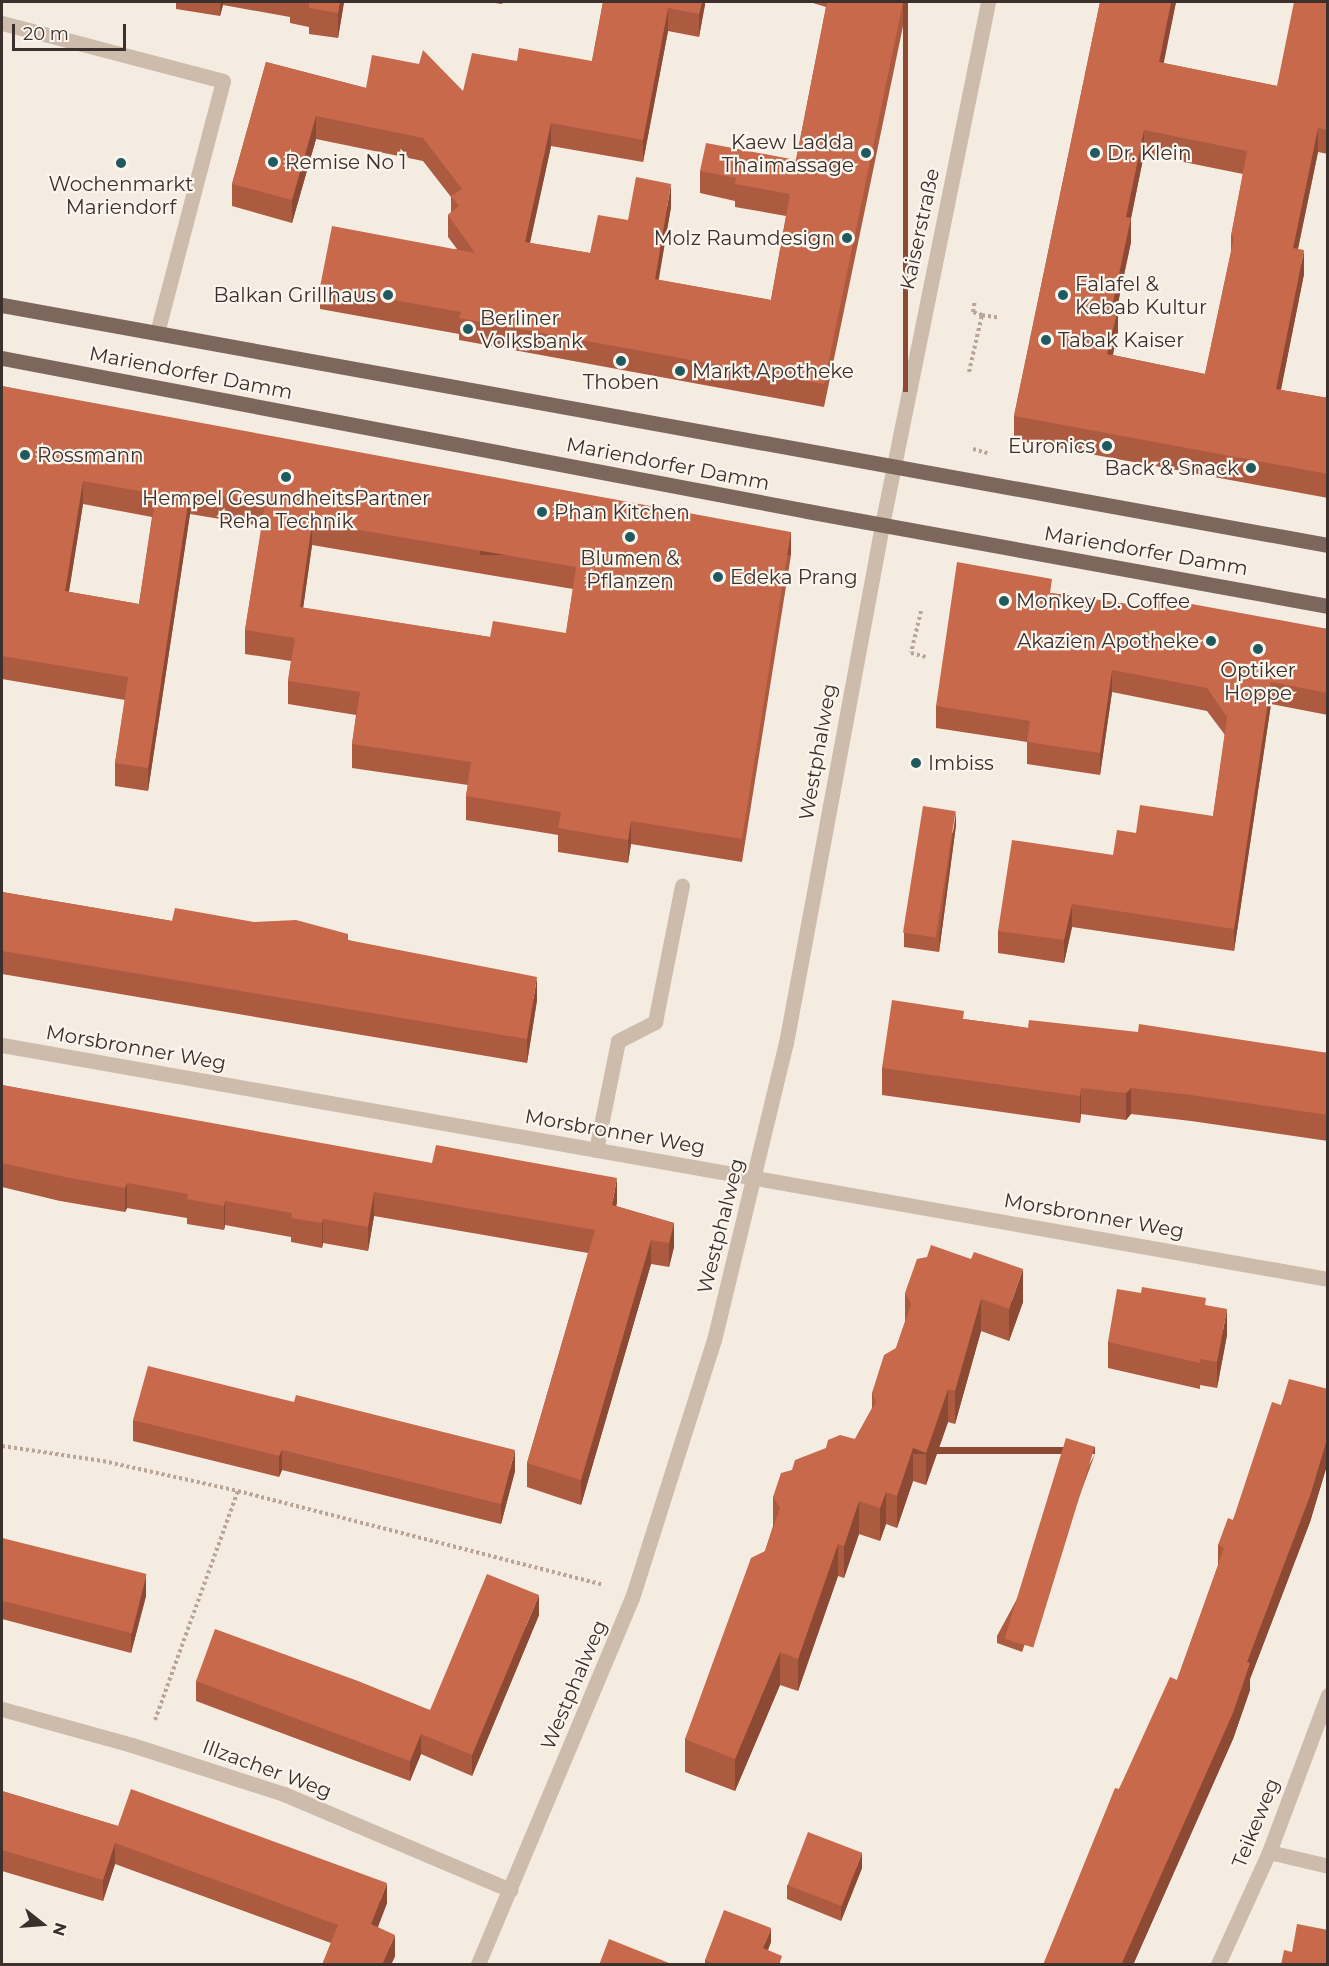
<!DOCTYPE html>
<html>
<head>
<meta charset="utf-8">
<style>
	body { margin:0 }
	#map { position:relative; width:1329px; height:1966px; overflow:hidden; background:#f4ebe1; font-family:Montserrat,sans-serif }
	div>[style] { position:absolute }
	.path>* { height:4px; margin-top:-2px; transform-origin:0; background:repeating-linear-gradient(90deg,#b9a596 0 3px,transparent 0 6px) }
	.service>* { height:15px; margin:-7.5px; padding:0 7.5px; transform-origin:7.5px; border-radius:7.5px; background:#cdbbac }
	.minor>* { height:15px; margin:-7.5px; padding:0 7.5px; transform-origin:7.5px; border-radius:7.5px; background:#cdbbac }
	.tertiary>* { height:15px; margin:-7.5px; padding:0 7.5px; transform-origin:7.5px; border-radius:7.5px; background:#cdbbac }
	.primary>* { height:15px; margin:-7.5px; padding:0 7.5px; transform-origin:7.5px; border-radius:7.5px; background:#7d675c }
	.wall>* { inset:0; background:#ac5a40 }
	.shaded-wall>* { inset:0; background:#8c4a34; transform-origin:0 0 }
	.building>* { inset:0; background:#c8694b; transform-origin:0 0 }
	.dots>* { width:16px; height:16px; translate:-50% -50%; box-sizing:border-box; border:3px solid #fbf5ee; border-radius:50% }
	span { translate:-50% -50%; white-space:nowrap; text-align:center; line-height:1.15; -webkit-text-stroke:4.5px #fbf5ee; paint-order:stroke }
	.poi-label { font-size:20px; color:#3b302b }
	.right { translate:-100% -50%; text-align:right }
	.left { translate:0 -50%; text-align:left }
	.street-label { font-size:20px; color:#3b302b }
	.frame { position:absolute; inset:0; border:3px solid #3b302b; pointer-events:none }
	.north { position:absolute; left:12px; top:1894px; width:60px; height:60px; -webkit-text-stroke:4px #fbf5ee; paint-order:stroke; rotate:107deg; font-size:16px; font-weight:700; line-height:24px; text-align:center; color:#3b302b }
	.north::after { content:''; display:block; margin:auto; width:21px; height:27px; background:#3b302b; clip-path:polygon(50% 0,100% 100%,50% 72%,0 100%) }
	.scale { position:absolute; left:12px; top:24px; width:114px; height:27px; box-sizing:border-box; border:3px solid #3b302b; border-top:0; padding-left:8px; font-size:18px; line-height:21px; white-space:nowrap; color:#3b302b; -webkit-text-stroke:4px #fbf5ee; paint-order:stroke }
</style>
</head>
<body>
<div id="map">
	<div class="path">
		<i style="left:982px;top:315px;width:18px;rotate:9deg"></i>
		<i style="left:969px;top:372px;width:58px;rotate:-77.2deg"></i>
		<i style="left:982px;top:315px;width:9px;rotate:-162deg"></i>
		<i style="left:973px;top:312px;width:12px;rotate:-81deg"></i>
		<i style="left:973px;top:449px;width:15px;rotate:16deg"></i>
		<i style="left:921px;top:611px;width:43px;rotate:103.4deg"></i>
		<i style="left:911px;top:653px;width:16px;rotate:15deg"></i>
		<i style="left:2px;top:1446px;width:102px;rotate:8.4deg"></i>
		<i style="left:103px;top:1461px;width:138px;rotate:12.5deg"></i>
		<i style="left:238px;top:1491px;width:375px;rotate:14.4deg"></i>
		<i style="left:155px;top:1720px;width:244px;rotate:-70.1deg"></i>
	</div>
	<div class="service">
		<i style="left:2px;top:23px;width:228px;rotate:14.7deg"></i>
		<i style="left:223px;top:81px;width:260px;rotate:104.7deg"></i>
		<i style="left:596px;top:1150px;width:111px;rotate:-78.6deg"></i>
		<i style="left:618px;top:1041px;width:42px;rotate:-27.2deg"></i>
		<i style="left:655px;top:1022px;width:139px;rotate:-78.8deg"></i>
	</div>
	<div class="minor">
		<i style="left:2px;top:1045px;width:1346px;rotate:10.01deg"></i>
		<i style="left:2px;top:1709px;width:135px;rotate:15.5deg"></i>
		<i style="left:132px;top:1745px;width:160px;rotate:17.9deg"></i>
		<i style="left:284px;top:1794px;width:246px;rotate:23deg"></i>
		<i style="left:1269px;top:1852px;width:61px;rotate:13.3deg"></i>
		<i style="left:478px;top:1964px;width:397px;rotate:-67.2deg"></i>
		<i style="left:632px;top:1598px;width:271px;rotate:-72.4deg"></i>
		<i style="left:714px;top:1340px;width:306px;rotate:-76.4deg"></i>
		<i style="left:786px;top:1043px;width:527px;rotate:-79.5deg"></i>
		<i style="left:1218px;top:1964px;width:123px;rotate:-65.5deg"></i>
		<i style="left:1269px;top:1852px;width:168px;rotate:-69.4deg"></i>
	</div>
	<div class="tertiary">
		<i style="left:882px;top:525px;width:534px;rotate:-78.54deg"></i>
	</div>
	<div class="primary">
		<i style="left:2px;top:305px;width:1348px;rotate:10.26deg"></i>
		<i style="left:2px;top:358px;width:819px;rotate:10.76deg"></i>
		<i style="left:807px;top:511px;width:530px;rotate:10.33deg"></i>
	</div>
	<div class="wall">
		<i style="clip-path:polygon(174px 2px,344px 2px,338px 38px,309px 34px,309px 27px,290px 23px,290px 17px,223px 5px,220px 16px,176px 9px,176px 2px)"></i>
		<i style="clip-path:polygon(487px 2px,503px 2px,502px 4px)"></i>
		<i style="clip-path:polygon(603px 2px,705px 2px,699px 37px,668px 31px,643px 162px,551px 146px,530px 243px,590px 253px,628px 220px,671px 207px,658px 280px,771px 300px,786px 216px,735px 207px,735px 201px,700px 193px,700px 171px,796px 160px,826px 7px,813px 3px,813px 2px,908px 2px,824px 407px,459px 340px,459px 334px,320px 309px,320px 287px,457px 249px,448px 237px,448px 215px,451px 212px,451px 197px,423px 161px,316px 139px,292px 223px,232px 206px,232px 184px,266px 62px,366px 88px,463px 91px,517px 61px,592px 61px)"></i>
		<i style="clip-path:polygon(evenodd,1100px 2px,1176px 2px,1163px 63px,1277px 86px,1328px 2px,1328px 154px,1318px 152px,1298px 249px,1304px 274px,1281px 390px,1328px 398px,1328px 498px,1014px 440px,1014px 416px,1100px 2px,1144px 154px,1243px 174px,1231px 236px,1231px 252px,1205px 374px,1113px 355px,1118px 332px,1117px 308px,1131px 242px,1131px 218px,1144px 154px)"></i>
		<i style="clip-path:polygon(evenodd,2px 386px,791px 555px,742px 862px,631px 844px,628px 863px,558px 852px,558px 835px,466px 820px,466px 796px,468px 785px,352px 768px,352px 744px,356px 715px,288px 704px,288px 681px,291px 661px,245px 654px,245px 630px,262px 526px,190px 514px,148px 791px,115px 786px,115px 763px,125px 700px,2px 679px,2px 386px,83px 504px,152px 517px,139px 604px,69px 592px,83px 504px,2px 386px,312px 545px,573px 589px,566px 633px,490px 637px,303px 608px,312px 545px)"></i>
		<i style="clip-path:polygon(1052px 593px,1147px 607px,1328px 629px,1328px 715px,1271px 704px,1234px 951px,1072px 927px,1064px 963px,998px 953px,998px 931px,1113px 855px,1136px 833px,1213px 816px,1225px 735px,1207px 711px,1112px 692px,1100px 775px,1027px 764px,1027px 742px,936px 728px,936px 706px)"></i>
		<i style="clip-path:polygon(956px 825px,939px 952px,904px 947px,904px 933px)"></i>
		<i style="clip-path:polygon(2px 892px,172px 921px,254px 922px,348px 940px,537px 1000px,527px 1063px,2px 974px)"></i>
		<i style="clip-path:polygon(964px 1019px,1028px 1028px,1328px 1053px,1328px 1141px,1191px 1121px,1131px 1114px,1126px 1120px,1081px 1114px,1080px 1123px,882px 1095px,882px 1068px)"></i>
		<i style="clip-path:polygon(2px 1085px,617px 1202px,616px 1206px,674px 1223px,674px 1247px,669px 1267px,651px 1264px,581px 1505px,527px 1487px,527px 1463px,588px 1253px,374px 1216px,368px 1251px,323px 1243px,322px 1248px,291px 1242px,291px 1237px,225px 1225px,224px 1230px,187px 1224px,187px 1218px,127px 1208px,125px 1212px,60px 1201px,2px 1187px)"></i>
		<i style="clip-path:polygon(905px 1293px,1023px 1302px,1009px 1341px,981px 1331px,955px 1424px,948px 1422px,926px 1485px,913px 1481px,897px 1528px,886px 1524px,880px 1541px,859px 1534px,844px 1578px,838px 1576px,798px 1691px,780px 1685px,735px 1791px,685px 1772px,685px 1739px,765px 1551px,773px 1526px,773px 1497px,792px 1470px,855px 1439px,872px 1408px,872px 1393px,896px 1348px,905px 1322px)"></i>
		<i style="clip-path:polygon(1206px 1305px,1227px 1335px,1217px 1388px,1200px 1385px,1200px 1389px,1108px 1368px,1108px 1342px)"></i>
		<i style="clip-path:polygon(1328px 1389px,1328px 1462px,1310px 1522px,1250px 1679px,1250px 1690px,1233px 1739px,1133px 1965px,1043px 1965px,1119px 1789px,1177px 1680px,1218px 1566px,1218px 1545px,1233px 1520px,1281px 1405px)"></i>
		<i style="clip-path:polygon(133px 1420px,515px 1471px,501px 1524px,282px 1470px,279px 1477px,133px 1441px)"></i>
		<i style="clip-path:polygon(1095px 1454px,1022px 1652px,997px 1643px,997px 1636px)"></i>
		<i style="clip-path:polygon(2px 1538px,146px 1596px,131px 1653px,2px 1619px)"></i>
		<i style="clip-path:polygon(539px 1615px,472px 1776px,421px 1754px,410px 1781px,196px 1701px,196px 1681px,430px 1710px)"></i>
		<i style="clip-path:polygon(2px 1791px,118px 1826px,387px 1903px,378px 1927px,395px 1956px,391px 1965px,322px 1965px,331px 1943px,115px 1864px,103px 1901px,2px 1871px)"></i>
		<i style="clip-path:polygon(862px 1868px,841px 1921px,787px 1899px,787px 1885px)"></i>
		<i style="clip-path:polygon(771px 1942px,768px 1950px,782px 1965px,705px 1965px,705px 1960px)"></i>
	</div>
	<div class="shaded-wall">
		<i style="clip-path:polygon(220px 2px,223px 2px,223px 5px,220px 16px)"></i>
		<i style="clip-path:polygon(340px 2px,344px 2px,338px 38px,338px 13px)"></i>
		<i style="clip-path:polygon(702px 2px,705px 2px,705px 5px,699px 37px,699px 14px)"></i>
		<i style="left:903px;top:2px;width:5px;height:390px"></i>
		<i style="clip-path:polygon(1171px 2px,1176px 2px,1159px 87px,1159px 62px)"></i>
		<i style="clip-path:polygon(668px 8px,668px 31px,643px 162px,643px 140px)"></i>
		<i style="clip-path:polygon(316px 116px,316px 139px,292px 223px,292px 200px)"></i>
		<i style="clip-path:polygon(551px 123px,551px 146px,525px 265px,525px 242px)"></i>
		<i style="clip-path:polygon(1318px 128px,1318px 152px,1293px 272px,1293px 248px)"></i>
		<i style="clip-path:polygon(1144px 130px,1144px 154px,1127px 238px,1131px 218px,1131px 242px,1112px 331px,1112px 307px,1126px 217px)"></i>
		<i style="clip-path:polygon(671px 184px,671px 207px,655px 302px,655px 279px)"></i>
		<i style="clip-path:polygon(1304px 250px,1304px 274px,1276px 413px,1276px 389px)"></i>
		<i style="clip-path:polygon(1118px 308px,1118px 332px,1107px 378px,1107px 354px)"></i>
		<i style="clip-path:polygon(83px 481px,83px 504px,65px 615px,65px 591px)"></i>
		<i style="clip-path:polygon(190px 490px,190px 514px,148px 791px,148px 768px)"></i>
		<i style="clip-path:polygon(312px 522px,312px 545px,300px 630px,300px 607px)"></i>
		<i style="left:791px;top:532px;width:23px;height:311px;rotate:90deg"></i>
		<i style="clip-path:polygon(1112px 670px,1112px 692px,1100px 775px,1100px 753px)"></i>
		<i style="clip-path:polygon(1271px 682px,1271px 704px,1234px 951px,1234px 929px)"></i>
		<i style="clip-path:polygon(956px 811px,956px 825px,939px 952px,939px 937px)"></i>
		<i style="clip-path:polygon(631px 821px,631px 844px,628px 863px,628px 840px)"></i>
		<i style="clip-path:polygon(1072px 904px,1072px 927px,1064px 963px,1064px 940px)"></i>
		<i style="clip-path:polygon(537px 977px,537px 1000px,527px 1063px,527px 1039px)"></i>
		<i style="clip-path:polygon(1081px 1088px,1081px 1114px,1080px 1123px,1080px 1096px)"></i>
		<i style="clip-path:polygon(1131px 1088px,1131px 1114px,1126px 1120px,1126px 1093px)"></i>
		<i style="clip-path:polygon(617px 1178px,617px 1202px,612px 1229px,612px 1205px)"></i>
		<i style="clip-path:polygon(127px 1183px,127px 1208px,125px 1212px,125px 1188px)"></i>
		<i style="clip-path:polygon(374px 1192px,374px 1216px,368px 1251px,368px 1227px)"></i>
		<i style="clip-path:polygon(225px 1201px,225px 1225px,224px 1230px,224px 1206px)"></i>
		<i style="clip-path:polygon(323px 1219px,323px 1243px,322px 1248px,322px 1223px)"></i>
		<i style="clip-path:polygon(674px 1223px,674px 1247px,669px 1267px,669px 1243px)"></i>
		<i style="clip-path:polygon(651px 1240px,651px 1264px,581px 1505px,581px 1480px)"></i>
		<i style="clip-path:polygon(1023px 1269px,1023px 1302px,1009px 1341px,1009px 1309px)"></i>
		<i style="clip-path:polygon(981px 1299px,981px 1331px,955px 1424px,955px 1391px)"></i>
		<i style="clip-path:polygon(1227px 1309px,1227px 1335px,1217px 1388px,1217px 1362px)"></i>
		<i style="clip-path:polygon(948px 1389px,948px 1422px,926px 1485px,926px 1453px)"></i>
		<i style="clip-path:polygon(1328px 1436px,1328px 1462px,1310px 1522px,1250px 1679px,1250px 1690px,1233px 1739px,1133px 1965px,1121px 1965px,1247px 1662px)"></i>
		<i style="left:1095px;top:1447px;width:7px;height:211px;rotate:90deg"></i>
		<i style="clip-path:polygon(913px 1448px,913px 1481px,897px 1528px,897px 1496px)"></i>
		<i style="clip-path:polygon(282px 1450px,282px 1470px,279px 1477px,279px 1456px)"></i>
		<i style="clip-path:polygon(515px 1450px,515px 1471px,501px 1524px,501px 1504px)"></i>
		<i style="clip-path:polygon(886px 1492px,886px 1524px,880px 1541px,880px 1508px)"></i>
		<i style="clip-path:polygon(859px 1501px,859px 1534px,844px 1578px,844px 1546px)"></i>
		<i style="clip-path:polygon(838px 1544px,838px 1576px,798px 1691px,798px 1659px)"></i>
		<i style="clip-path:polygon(146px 1575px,146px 1596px,131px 1653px,131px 1632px)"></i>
		<i style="clip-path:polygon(539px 1595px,539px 1615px,472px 1776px,472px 1755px)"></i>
		<i style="clip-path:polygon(780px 1652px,780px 1685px,735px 1791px,735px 1759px)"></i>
		<i style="clip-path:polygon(421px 1734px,421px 1754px,410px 1781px,410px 1761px)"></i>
		<i style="clip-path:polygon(115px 1843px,115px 1864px,103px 1901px,103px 1880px)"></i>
		<i style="clip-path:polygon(862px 1853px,862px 1868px,841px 1921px,841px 1906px)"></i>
		<i style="clip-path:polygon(387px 1883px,387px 1903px,371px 1944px,371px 1924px)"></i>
		<i style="clip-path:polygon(771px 1928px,771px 1942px,763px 1962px,763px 1948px)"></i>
		<i style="clip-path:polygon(395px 1935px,395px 1956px,391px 1965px,382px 1965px)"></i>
	</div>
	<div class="building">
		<i style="clip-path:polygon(308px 2px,340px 2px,338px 13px,309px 8px,309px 2px)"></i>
		<i style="clip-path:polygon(603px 2px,702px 2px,699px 14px,668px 8px,643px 140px,551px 123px,525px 242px,590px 253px,598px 215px,628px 220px,636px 177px,671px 184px,655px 279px,771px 300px,790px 194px,735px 184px,736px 178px,700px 171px,706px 143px,796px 160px,827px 2px,903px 2px,824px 384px,459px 318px,461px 312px,320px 287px,332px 226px,475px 253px,448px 215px,459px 206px,451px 196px,462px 189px,423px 138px,316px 116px,292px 200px,232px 184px,266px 62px,366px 88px,372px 55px,419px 64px,423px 50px,463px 91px,472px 53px,517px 61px,519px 48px,592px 61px)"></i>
		<i style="clip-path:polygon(evenodd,1100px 2px,1171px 2px,1159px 62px,1277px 86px,1294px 2px,1328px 2px,1328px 130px,1318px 128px,1293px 248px,1304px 250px,1276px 389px,1328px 398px,1328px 474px,1014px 416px,1100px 2px,1144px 130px,1247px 151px,1231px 236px,1234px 237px,1205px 374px,1107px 354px,1118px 308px,1112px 307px,1131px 218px,1126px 217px,1144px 130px)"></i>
		<i style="clip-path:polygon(evenodd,2px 386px,791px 532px,742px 839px,631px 821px,628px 840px,558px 828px,561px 812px,466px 796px,471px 762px,352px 744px,360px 692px,288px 681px,295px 638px,245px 630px,265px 504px,190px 490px,148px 768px,115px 763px,128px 677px,2px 656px,2px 386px,83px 481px,156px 494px,139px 604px,65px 591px,83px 481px,2px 386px,312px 522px,576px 567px,566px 633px,493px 621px,490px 637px,300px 607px,312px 522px)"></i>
		<i style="clip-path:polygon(957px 562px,1052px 579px,1050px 593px,1147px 607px,1148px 596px,1328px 629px,1328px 693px,1271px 682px,1234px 929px,1072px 904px,1064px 940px,998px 931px,1012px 840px,1113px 855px,1117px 830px,1136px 833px,1140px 805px,1213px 816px,1227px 717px,1207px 688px,1112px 670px,1100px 753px,1027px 742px,1030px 721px,936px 706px)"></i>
		<i style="left:923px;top:806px;width:33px;height:128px;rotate:9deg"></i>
		<i style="clip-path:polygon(2px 892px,172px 921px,175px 908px,254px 922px,296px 920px,348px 934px,348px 940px,537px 977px,527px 1039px,2px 951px)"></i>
		<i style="clip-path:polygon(892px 1000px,964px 1011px,963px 1019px,1028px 1028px,1029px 1020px,1138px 1032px,1139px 1024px,1328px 1053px,1328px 1115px,1191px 1095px,1131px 1088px,1126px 1093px,1081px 1088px,1080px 1096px,882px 1068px)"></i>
		<i style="clip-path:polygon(2px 1085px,432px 1163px,436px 1145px,617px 1178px,612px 1205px,674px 1223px,669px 1243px,651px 1240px,581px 1480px,527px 1463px,595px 1230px,374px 1192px,368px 1227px,323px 1219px,322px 1223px,291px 1218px,292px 1213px,225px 1201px,224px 1206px,187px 1199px,188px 1194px,127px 1183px,125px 1188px,60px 1176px,2px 1163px)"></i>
		<i style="clip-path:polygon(931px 1245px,971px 1259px,974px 1252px,1023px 1269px,1009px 1309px,981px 1299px,955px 1391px,948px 1389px,926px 1453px,913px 1448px,897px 1496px,886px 1492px,880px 1508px,859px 1501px,844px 1546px,838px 1544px,798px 1659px,780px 1652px,735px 1759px,685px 1739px,751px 1558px,765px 1551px,780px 1508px,773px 1497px,781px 1473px,792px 1470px,795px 1460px,826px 1448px,828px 1440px,840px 1435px,855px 1439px,876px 1402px,872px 1393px,884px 1355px,896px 1348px,911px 1304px,905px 1293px,917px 1259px,927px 1257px)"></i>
		<i style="clip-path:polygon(1142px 1287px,1206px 1298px,1205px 1305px,1227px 1309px,1217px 1362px,1200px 1359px,1200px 1363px,1108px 1342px,1117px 1289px,1141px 1293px)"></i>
		<i style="clip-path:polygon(148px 1366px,294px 1402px,296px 1395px,515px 1450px,501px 1504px,282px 1450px,279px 1456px,133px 1420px)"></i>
		<i style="clip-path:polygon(1289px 1379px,1328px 1389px,1328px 1436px,1310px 1496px,1247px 1662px,1250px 1663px,1233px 1713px,1121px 1965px,1043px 1965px,1115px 1788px,1119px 1789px,1170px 1677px,1177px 1680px,1224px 1548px,1218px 1545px,1228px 1518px,1233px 1520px,1272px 1402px,1281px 1405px)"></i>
		<i style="left:1066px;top:1438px;width:30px;height:210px;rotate:17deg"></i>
		<i style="left:2px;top:1538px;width:149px;height:61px;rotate:14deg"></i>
		<i style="clip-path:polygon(487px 1574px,539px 1595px,472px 1755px,421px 1734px,410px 1761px,196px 1681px,215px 1629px,358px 1681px,430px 1710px,428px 1715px)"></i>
		<i style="clip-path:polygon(131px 1789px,387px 1883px,371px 1924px,395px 1935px,382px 1965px,322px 1965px,338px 1925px,115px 1843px,103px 1880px,2px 1850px,2px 1791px,118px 1826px)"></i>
		<i style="left:808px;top:1832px;width:58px;height:57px;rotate:21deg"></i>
		<i style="clip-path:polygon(724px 1910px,771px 1928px,763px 1948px,782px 1956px,779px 1965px,717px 1965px,705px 1960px)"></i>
		<i style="clip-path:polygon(1297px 1924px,1328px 1930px,1328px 1965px,1281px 1965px,1284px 1950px,1292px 1952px)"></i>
		<i style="clip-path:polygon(609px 1939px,674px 1965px,599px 1965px)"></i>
	</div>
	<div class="dots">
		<i style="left:866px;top:153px;background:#1f5a5e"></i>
		<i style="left:1095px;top:153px;background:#1f5a5e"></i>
		<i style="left:273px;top:162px;background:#1f5a5e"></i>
		<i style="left:121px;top:163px;background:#1f5a5e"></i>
		<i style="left:847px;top:238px;background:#1f5a5e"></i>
		<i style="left:388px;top:295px;background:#1f5a5e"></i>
		<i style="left:1063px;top:295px;background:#1f5a5e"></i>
		<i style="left:468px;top:329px;background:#1f5a5e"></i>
		<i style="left:1046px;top:340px;background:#1f5a5e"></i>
		<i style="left:621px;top:361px;background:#1f5a5e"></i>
		<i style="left:680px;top:371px;background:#1f5a5e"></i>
		<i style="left:1107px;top:446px;background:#1f5a5e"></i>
		<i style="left:25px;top:455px;background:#1f5a5e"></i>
		<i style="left:1251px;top:468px;background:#1f5a5e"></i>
		<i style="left:286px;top:477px;background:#1f5a5e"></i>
		<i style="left:542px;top:512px;background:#1f5a5e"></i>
		<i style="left:630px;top:537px;background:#1f5a5e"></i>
		<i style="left:718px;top:577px;background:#1f5a5e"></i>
		<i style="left:1004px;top:601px;background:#1f5a5e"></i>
		<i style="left:1211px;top:641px;background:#1f5a5e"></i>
		<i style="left:1258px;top:649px;background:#1f5a5e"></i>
		<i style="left:916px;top:763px;background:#1f5a5e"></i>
	</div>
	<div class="poi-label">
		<span class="right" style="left:854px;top:154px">Kaew Ladda<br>Thaimassage</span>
		<span class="left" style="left:1107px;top:153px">Dr. Klein</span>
		<span class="left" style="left:285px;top:162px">Remise No 1</span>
		<span style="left:121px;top:196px">Wochenmarkt<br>Mariendorf</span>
		<span class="right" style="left:835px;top:238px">Molz Raumdesign</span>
		<span class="left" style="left:1075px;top:296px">Falafel &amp;<br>Kebab Kultur</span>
		<span class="right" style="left:376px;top:295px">Balkan Grillhaus</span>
		<span class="left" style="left:480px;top:330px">Berliner<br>Volksbank</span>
		<span class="left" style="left:1058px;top:340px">Tabak Kaiser</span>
		<span class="left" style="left:692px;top:371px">Markt Apotheke</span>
		<span style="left:621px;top:382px">Thoben</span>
		<span class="right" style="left:1095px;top:446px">Euronics</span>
		<span class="left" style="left:37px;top:455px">Rossmann</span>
		<span class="right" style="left:1239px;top:468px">Back &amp; Snack</span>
		<span style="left:286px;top:510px">Hempel GesundheitsPartner<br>Reha Technik</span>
		<span class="left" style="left:554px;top:512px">Phan Kitchen</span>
		<span style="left:630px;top:570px">Blumen &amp;<br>Pflanzen</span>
		<span class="left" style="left:730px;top:577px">Edeka Prang</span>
		<span class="left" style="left:1016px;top:601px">Monkey D. Coffee</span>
		<span class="right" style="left:1199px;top:641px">Akazien Apotheke</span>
		<span style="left:1258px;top:682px">Optiker<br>Hoppe</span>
		<span class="left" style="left:928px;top:763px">Imbiss</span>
	</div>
	<div class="street-label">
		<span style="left:920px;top:229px;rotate:-78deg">Kaiserstraße</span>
		<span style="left:191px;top:373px;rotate:11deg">Mariendorfer Damm</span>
		<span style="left:668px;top:464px;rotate:11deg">Mariendorfer Damm</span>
		<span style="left:1146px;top:551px;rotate:10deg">Mariendorfer Damm</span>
		<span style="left:818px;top:752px;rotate:-80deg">Westphalweg</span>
		<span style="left:136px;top:1048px;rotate:10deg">Morsbronner Weg</span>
		<span style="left:615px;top:1132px;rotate:10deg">Morsbronner Weg</span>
		<span style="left:1094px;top:1216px;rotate:10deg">Morsbronner Weg</span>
		<span style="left:721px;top:1226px;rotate:-76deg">Westphalweg</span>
		<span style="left:574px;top:1685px;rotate:-67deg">Westphalweg</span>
		<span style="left:267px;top:1769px;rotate:20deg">Illzacher Weg</span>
		<span style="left:1256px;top:1823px;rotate:-68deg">Teikeweg</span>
	</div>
	<div class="frame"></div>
	<div class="north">N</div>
	<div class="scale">20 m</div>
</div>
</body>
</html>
